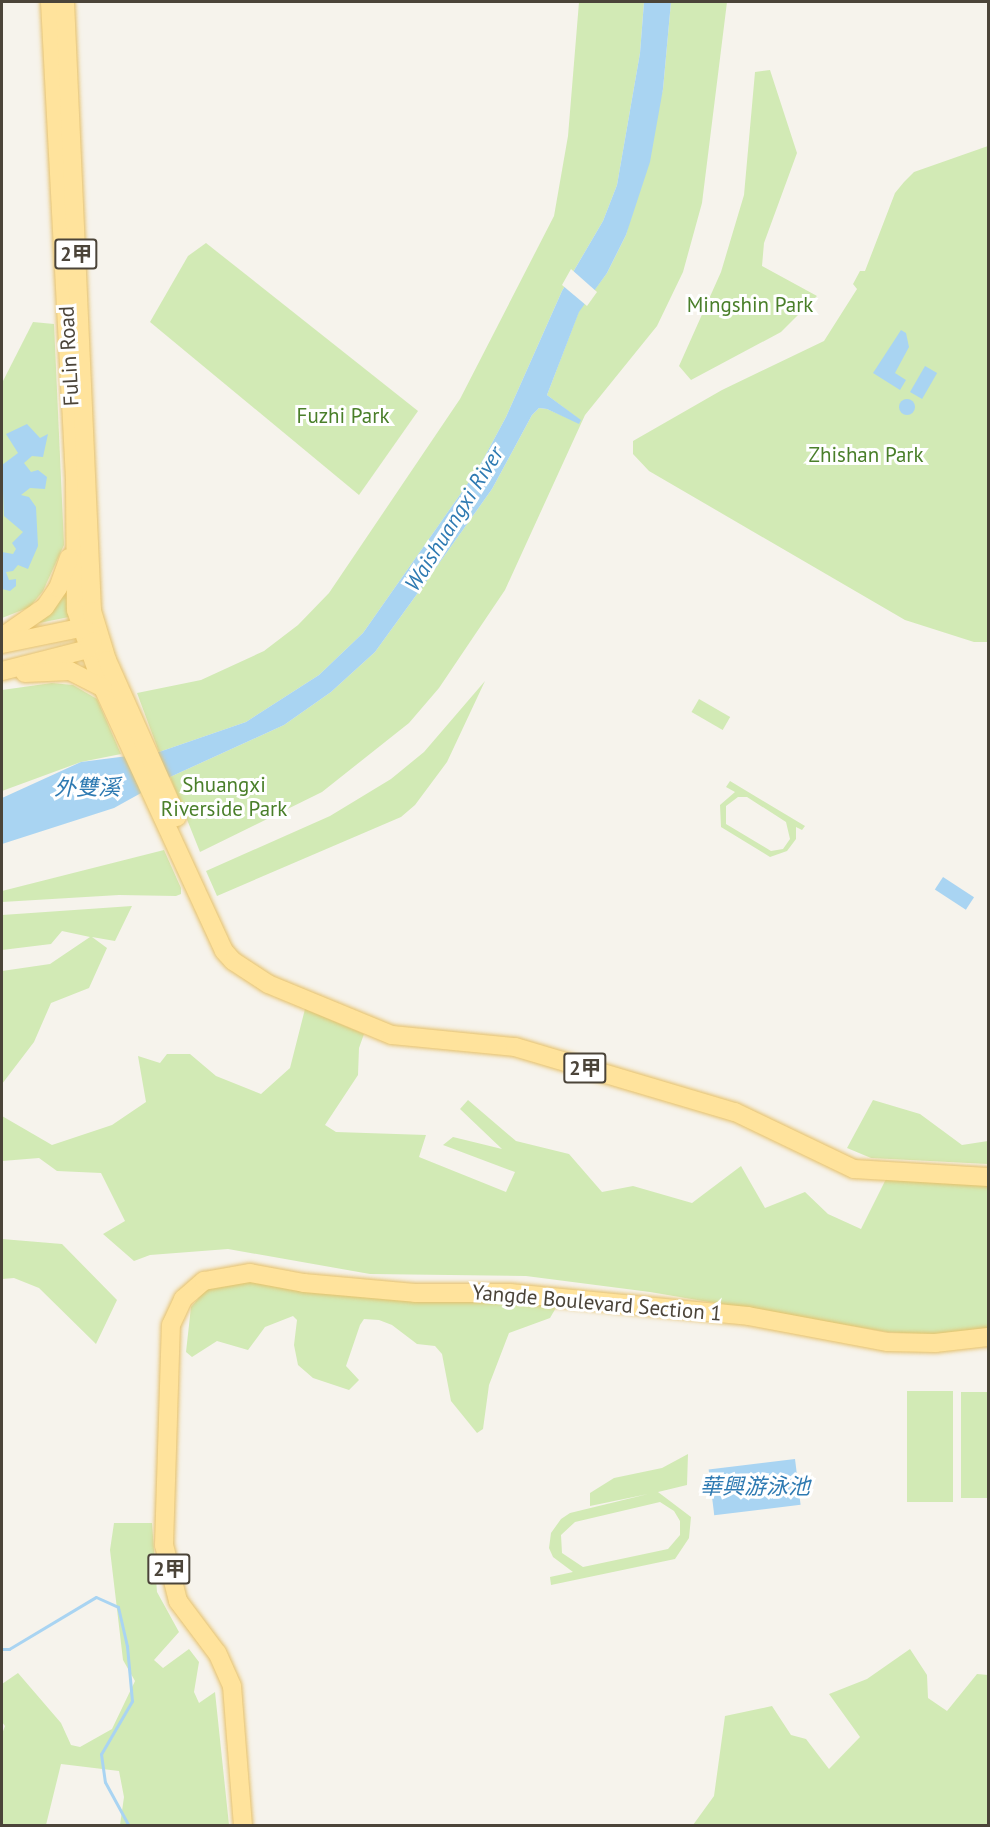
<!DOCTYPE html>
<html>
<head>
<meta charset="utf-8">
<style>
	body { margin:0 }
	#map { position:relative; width:990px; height:1827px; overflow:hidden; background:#f6f3ec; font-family:"PT Sans","Noto Sans TC",sans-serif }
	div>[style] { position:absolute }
	.green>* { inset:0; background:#d2eab5; transform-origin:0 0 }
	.water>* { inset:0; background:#a9d4f2; transform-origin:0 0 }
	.round { border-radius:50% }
	.pier>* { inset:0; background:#f6f3ec }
	.stream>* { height:3px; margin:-1.5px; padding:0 1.5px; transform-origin:1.5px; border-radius:1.5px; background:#a9d4f2 }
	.roads { filter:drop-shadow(0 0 2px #e6c16a) drop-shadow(0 0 2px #e6c16a) }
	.major>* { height:18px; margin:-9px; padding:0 9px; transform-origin:9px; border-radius:9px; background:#ffe39c }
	span { translate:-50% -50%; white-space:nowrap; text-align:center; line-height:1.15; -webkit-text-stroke:6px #fff; paint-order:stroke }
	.shield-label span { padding:2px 4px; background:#fff; border:2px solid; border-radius:4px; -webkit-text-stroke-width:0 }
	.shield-label { font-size:20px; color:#4b4439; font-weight:700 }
	.park-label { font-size:21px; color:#4a7f2a }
	.street-label { font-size:21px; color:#4b4439 }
	.water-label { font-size:22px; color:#2e7ab2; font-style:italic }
	.frame { position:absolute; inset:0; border:3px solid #4b4439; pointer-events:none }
</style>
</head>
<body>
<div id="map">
	<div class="green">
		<i style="clip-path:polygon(579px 2px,644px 2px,640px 53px,617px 185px,603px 221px,562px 291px,506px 417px,478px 469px,363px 633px,319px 675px,246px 722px,159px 752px,137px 693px,201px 680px,264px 651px,298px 625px,329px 593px,460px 399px,554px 216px,568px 136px)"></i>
		<i style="clip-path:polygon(671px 2px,727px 2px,702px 203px,683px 272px,657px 326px,585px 415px,505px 590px,439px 688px,409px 723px,322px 792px,200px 852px,170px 777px,284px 725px,331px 692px,375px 652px,425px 583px,492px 489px,532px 415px,539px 408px,547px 409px,579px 423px,580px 420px,547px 395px,579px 311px,607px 273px,626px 235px,663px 89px)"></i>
		<i style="clip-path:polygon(770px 70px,797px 153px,764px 243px,762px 266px,817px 296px,781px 332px,691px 380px,679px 366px,721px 272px,744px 195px,755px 72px)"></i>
		<i style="clip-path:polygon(988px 146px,988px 642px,974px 642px,905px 620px,649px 471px,633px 454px,633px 441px,722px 390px,824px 341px,857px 289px,853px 284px,860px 271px,865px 271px,895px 193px,904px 182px,914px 172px)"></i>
		<i style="clip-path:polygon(206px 243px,418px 411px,359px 495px,150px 322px,188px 256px)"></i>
		<i style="clip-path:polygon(33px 322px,54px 324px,64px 545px,43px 591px,30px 607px,2px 618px,2px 383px)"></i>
		<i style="clip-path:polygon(66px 585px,69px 617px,34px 624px)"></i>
		<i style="clip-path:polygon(485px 681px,447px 762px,415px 805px,401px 817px,217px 896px,206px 871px,330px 816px,391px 779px,424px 752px)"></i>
		<i style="clip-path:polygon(52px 683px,73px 685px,97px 699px,121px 754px,81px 762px,2px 791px,2px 690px)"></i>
		<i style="left:699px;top:699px;width:36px;height:15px;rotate:30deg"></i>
		<i style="clip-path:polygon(evenodd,730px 781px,805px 826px,802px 830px,796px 827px,796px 839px,787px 851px,770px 857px,721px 827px,720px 805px,735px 792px,726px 787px,730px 781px,738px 797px,747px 797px,786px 822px,790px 839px,783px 849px,771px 851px,726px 824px,726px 806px,738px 797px)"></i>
		<i style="clip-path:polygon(164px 850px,181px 888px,181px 894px,176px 896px,119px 895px,2px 902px,2px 891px)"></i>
		<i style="clip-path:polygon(132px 906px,115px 941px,92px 937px,107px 948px,89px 988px,51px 1003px,34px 1042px,2px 1084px,2px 971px,50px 964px,90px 937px,62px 931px,51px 944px,2px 950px,2px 915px)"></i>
		<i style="clip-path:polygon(305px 1009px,364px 1034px,359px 1048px,358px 1075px,325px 1125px,336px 1132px,426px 1135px,419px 1157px,506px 1192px,515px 1172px,443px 1145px,453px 1137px,502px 1149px,460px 1109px,468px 1100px,516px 1141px,569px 1154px,602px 1192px,633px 1186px,692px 1203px,741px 1166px,765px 1208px,805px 1192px,828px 1214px,861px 1229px,887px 1177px,988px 1180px,988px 1332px,960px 1337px,887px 1332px,650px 1292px,526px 1276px,370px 1274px,228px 1249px,150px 1255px,134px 1261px,103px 1234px,125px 1221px,101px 1173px,57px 1171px,39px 1158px,2px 1161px,2px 1116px,52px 1145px,112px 1125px,146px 1102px,138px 1056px,160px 1063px,167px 1054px,190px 1054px,216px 1076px,261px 1094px,290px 1068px)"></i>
		<i style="clip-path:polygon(873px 1100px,920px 1114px,962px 1145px,988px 1141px,988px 1164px,871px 1158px,847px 1148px)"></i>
		<i style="clip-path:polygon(2px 1239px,62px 1244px,117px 1300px,96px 1344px,39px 1288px,14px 1278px,2px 1279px)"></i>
		<i style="clip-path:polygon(214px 1280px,504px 1295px,557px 1306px,550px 1318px,509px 1333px,489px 1385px,483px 1429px,477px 1433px,451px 1401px,442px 1354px,435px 1346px,417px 1344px,392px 1325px,379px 1320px,364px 1319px,360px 1325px,346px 1366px,359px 1380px,349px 1390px,313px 1378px,298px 1365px,294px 1345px,297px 1320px,293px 1316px,265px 1327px,248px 1350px,217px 1341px,192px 1357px,186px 1352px,191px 1307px)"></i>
		<i style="left:907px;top:1391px;width:46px;height:111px"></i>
		<i style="left:961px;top:1392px;width:27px;height:106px"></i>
		<i style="clip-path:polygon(evenodd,688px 1454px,687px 1485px,658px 1492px,691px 1517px,689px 1538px,675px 1559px,551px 1585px,550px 1577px,573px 1572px,553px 1557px,549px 1548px,551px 1533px,561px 1519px,570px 1513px,648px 1494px,590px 1506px,590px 1493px,614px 1478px,662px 1468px,688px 1454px,660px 1502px,674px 1511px,680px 1521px,680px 1535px,668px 1549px,583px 1567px,562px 1553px,561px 1535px,575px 1522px,660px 1502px)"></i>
		<i style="clip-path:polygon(114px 1523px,152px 1523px,157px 1592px,179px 1632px,154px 1660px,163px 1668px,189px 1649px,199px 1662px,194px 1692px,199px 1703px,215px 1692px,229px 1825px,120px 1825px,124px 1797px,119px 1771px,61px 1764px,46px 1825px,2px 1825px,2px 1734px,5px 1726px,2px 1722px,2px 1684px,18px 1673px,61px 1723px,71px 1745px,80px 1747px,112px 1729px,135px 1681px,123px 1660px,110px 1550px)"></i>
		<i style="clip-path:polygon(910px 1649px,927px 1675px,928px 1698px,947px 1711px,977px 1674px,988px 1675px,988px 1825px,693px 1825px,714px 1796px,725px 1716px,772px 1706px,791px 1735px,806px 1739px,829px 1769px,860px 1737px,829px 1694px,867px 1679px)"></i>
	</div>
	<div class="water">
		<i style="clip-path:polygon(644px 2px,671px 2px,663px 89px,650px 162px,626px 235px,607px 273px,579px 312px,547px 395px,581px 420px,579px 424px,547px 409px,539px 408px,532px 415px,492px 489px,425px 583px,375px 652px,331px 692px,284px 725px,170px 777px,114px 808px,2px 844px,2px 798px,81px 762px,159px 752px,246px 722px,319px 675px,363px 633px,478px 469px,506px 417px,562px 291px,603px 221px,617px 185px,640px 53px)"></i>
		<i style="clip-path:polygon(901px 330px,906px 333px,909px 347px,895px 373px,906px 380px,900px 390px,873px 373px)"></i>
		<i style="left:925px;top:366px;width:14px;height:30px;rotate:30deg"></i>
		<i class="round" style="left:899px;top:399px;width:16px;height:16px"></i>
		<i style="clip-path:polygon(27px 424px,40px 438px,48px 434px,43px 457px,32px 456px,24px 463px,31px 472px,38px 470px,47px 477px,45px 489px,30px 488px,21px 495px,29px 497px,36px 507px,38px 546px,28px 569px,18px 565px,13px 571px,6px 572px,9px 580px,16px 579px,16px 586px,10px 591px,2px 589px,2px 552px,13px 554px,16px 549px,12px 543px,23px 532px,4px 516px,2px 465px,18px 453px,6px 434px)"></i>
		<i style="left:943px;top:877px;width:37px;height:15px;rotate:33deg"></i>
		<i style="left:795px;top:1459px;width:46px;height:87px;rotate:83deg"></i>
	</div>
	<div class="pier">
		<i style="clip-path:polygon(571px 269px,597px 292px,587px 306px,562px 285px)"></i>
	</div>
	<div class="stream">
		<i style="left:2px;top:1649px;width:7px"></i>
		<i style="left:9px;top:1649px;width:101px;rotate:-30.9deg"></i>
		<i style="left:96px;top:1597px;width:24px;rotate:24deg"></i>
		<i style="left:118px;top:1607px;width:40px;rotate:77deg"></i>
		<i style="left:127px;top:1646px;width:55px;rotate:84.8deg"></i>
		<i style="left:132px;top:1701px;width:61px;rotate:120.3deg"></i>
		<i style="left:101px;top:1754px;width:28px;rotate:82deg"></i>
		<i style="left:105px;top:1782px;width:50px;rotate:61.4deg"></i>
	</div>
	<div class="roads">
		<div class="major">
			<i style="left:50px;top:2px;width:480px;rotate:87deg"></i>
			<i style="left:75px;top:481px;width:129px;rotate:89.6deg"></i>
			<i style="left:76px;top:610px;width:83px;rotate:70.9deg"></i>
			<i style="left:103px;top:688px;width:289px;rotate:65.3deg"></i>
			<i style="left:224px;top:951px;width:13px;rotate:48deg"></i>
			<i style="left:233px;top:961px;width:42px;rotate:33.3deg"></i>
			<i style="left:268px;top:984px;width:134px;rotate:22.4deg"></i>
			<i style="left:392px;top:1035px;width:124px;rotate:5.6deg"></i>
			<i style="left:515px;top:1047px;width:229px;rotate:16.5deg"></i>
			<i style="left:735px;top:1112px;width:132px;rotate:25.6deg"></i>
			<i style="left:854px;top:1169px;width:134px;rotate:3.4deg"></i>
			<i style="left:65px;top:2px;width:610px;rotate:87.46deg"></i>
			<i style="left:92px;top:611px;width:51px;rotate:73deg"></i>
			<i style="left:107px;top:660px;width:172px;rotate:66deg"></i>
			<i style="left:2px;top:637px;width:52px;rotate:-34.9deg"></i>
			<i style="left:45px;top:607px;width:23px;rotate:-56deg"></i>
			<i style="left:58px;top:588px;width:32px;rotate:-70deg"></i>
			<i style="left:2px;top:644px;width:80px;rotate:-11.6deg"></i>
			<i style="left:80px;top:628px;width:12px;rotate:20deg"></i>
			<i style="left:2px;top:671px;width:89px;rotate:-14.3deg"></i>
			<i style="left:88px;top:649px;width:9px;rotate:-58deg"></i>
			<i style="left:25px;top:673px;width:45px;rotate:-2.5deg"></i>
			<i style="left:70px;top:671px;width:37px;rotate:27deg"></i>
			<i style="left:243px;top:1826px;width:140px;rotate:-94.5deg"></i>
			<i style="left:232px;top:1686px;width:36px;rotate:-114deg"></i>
			<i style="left:217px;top:1653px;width:65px;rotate:-126.9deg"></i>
			<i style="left:178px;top:1601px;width:58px;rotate:-104deg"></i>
			<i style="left:164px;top:1545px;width:220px;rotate:-88.2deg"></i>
			<i style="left:171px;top:1325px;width:29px;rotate:-65deg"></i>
			<i style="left:183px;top:1299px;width:28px;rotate:-41deg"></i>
			<i style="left:204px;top:1281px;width:47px;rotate:-9.9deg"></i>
			<i style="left:250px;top:1273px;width:55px;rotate:10.5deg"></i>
			<i style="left:304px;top:1283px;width:111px;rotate:5.1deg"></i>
			<i style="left:415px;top:1293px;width:95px"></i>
			<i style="left:510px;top:1293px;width:239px;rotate:5.5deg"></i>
			<i style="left:748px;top:1316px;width:141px;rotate:10.6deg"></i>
			<i style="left:887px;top:1342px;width:48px;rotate:1.2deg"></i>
			<i style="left:935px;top:1343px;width:53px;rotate:-6.5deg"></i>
		</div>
	</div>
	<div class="shield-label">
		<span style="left:76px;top:254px">2甲</span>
		<span style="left:585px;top:1068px">2甲</span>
		<span style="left:169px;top:1569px">2甲</span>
	</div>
	<div class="park-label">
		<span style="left:750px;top:305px">Mingshin Park</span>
		<span style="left:343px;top:416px">Fuzhi Park</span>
		<span style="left:866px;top:455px">Zhishan Park</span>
		<span style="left:224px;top:797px">Shuangxi<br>Riverside Park</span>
	</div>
	<div class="street-label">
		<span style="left:69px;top:356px;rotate:-93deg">FuLin Road</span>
		<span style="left:597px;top:1303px;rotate:5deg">Yangde Boulevard Section 1</span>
	</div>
	<div class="water-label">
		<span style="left:454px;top:519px;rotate:-58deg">Waishuangxi River</span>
		<span style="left:87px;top:788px">外雙溪</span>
		<span style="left:755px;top:1487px">華興游泳池</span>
	</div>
	<div class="frame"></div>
</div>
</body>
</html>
